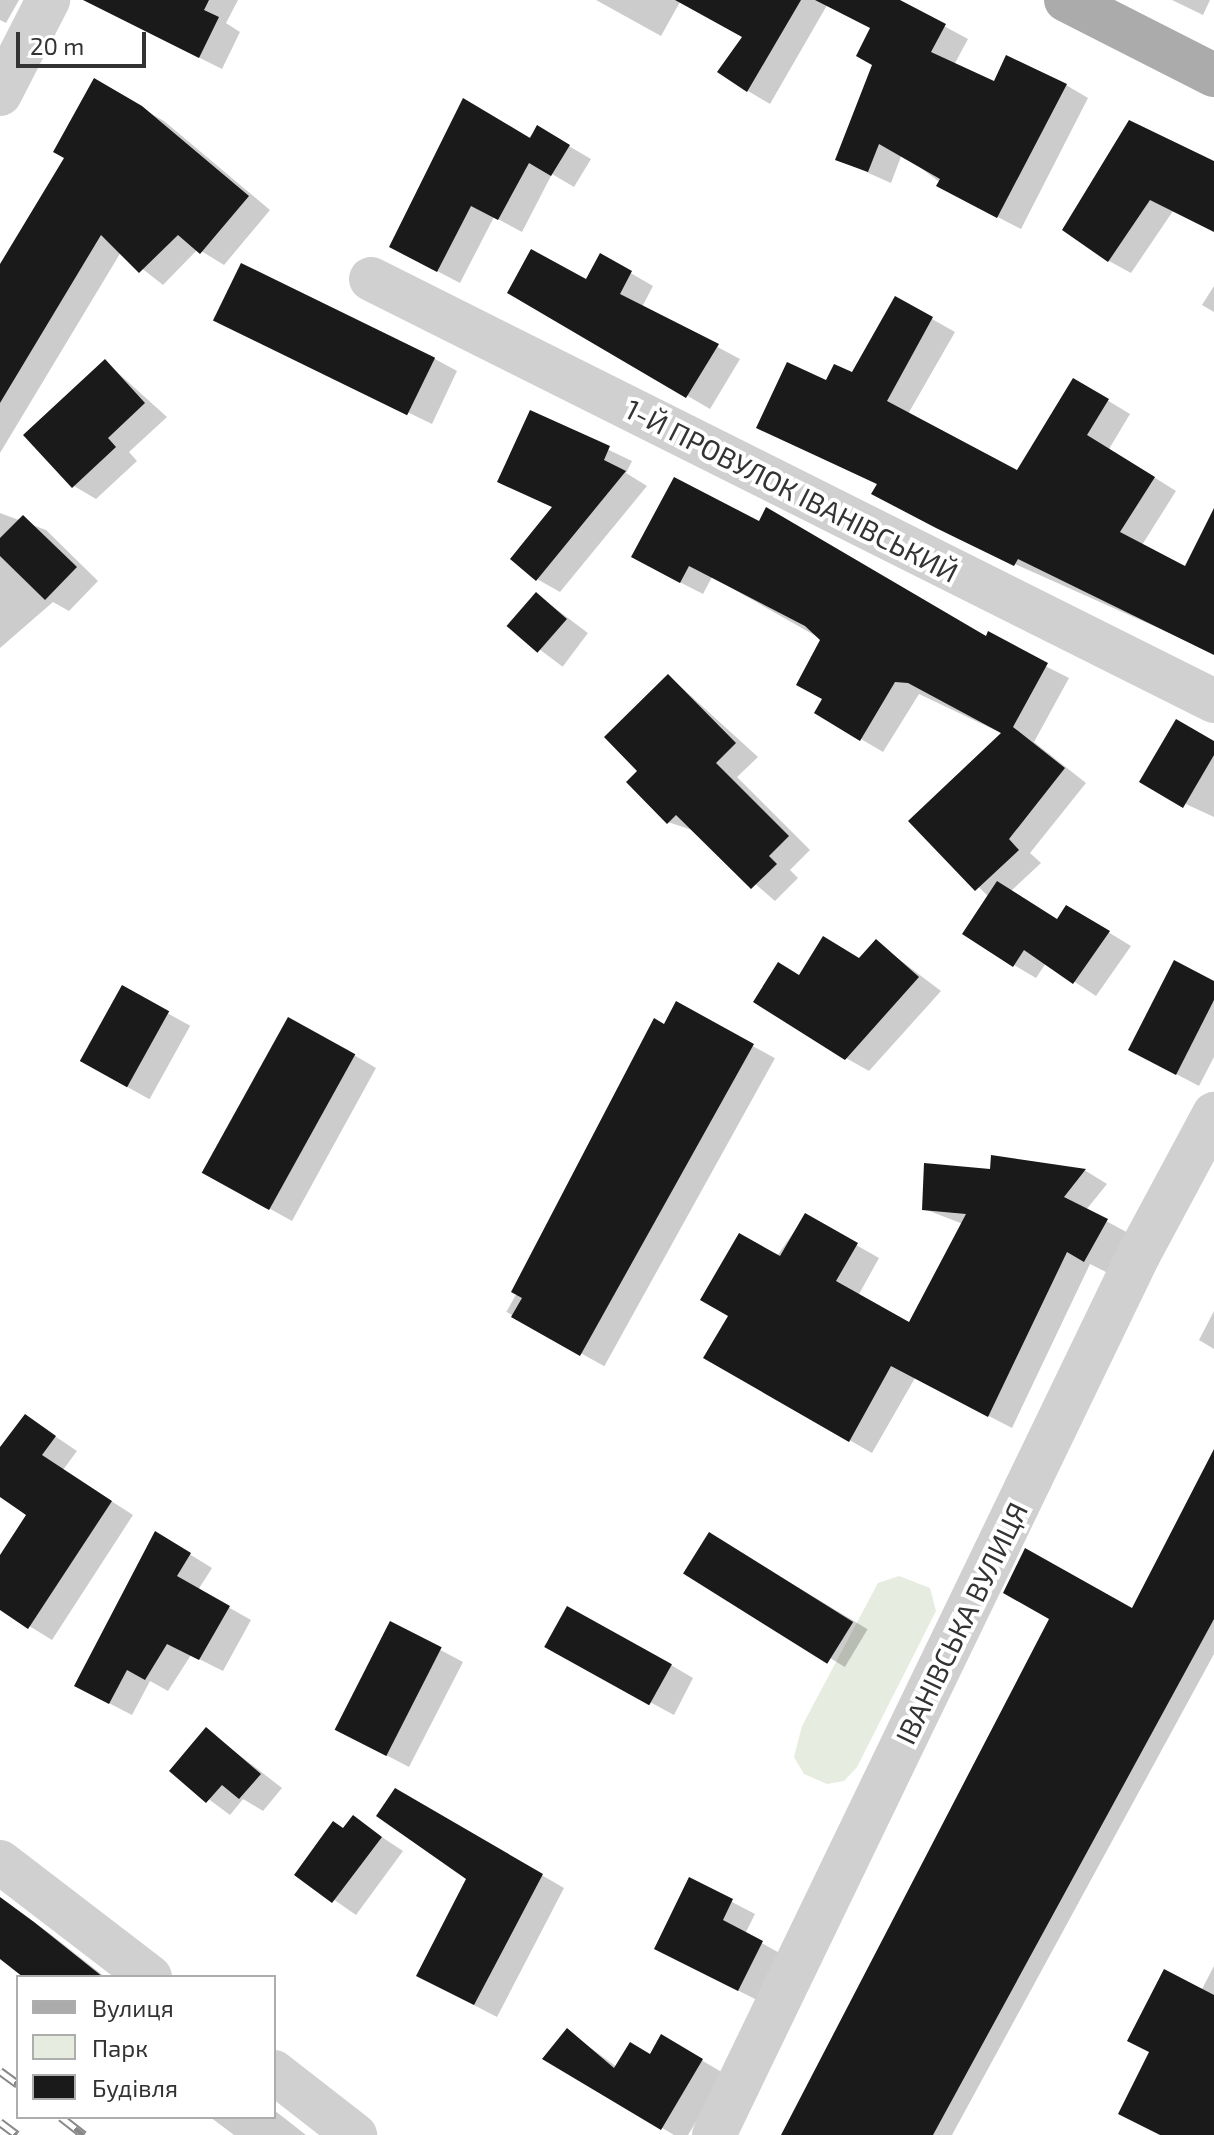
<!DOCTYPE html>
<html>
<head>
<meta charset="utf-8">
<style>
	body { margin:0 }
	#map { position:relative; width:1214px; height:2135px; overflow:hidden; background:#fff; font-family:"Exo 2",sans-serif }
	div>[style] { position:absolute }
	.green>* { inset:0; background:#e6ecdf }
	.shadow>* { inset:0; background:#0003; transform-origin:0 0 }
	.building>* { inset:0; background:#1a1a1a; transform-origin:0 0 }
	.minor>* { height:44px; margin:-22px; padding:0 22px; transform-origin:22px; border-radius:22px; background:#d0d0d0 }
	.primary>* { height:44px; margin:-22px; padding:0 22px; transform-origin:22px; border-radius:22px; background:#ababab }
	.rail>* { height:9px; margin-top:-4.5px; transform-origin:0; background:repeating-linear-gradient(90deg,#fff 0 18px,#888 0 36px); box-sizing:border-box; border-block:2px solid #888 }
	span { translate:-50% -50%; white-space:nowrap; text-align:center; line-height:1.15; -webkit-text-stroke:8px #fff; paint-order:stroke }
	.street-label { font-size:28px; color:#333 }
	.legend { position:absolute; left:16px; top:1975px; width:260px; height:144px; box-sizing:border-box; background:#fff; border:2px solid #adadad; margin:0; padding:10px 14px; list-style:none; font-size:24px; color:#333 }
	.legend li { display:flex; align-items:center; gap:16px; height:40px }
	.legend b { width:40px; border:2px solid #adadad }
	.scale { position:absolute; left:16px; top:32px; width:130px; height:36px; box-sizing:border-box; border:4px solid #333; border-top:0; padding-left:10px; font-size:24px; line-height:28px; white-space:nowrap; color:#333; -webkit-text-stroke:6px #fff; paint-order:stroke }
</style>
</head>
<body>
<div id="map">
	<div class="green">
		<i style="clip-path:polygon(899px 1576px,930px 1588px,936px 1611px,857px 1767px,844px 1781px,827px 1784px,804px 1774px,794px 1757px,802px 1726px,878px 1583px)"></i>
	</div>
	<div class="shadow">
		<i style="clip-path:polygon(0 0,19px 0,6px 23px,0 20px)"></i>
		<i style="clip-path:polygon(141px 0,238px 0,226px 23px,240px 32px,222px 69px,152px 34px)"></i>
		<i style="clip-path:polygon(596px 0,830px 0,770px 104px,748px 91px,744px 37px,680px 2px,661px 36px)"></i>
		<i style="clip-path:polygon(857px 0,896px 0,968px 39px,954px 65px,995px 84px,1066px 85px,1088px 98px,1021px 229px,961px 198px,902px 154px,891px 183px,837px 159px,874px 64px,872px 28px)"></i>
		<i style="clip-path:polygon(1172px 0,1210px 0,1203px 15px)"></i>
		<i style="clip-path:polygon(95px 81px,164px 121px,270px 210px,224px 265px,198px 249px,163px 285px,121px 252px,0 453px,0 268px,66px 157px)"></i>
		<i style="clip-path:polygon(1130px 123px,1214px 186px,1214px 231px,1173px 211px,1131px 273px,1109px 261px)"></i>
		<i style="clip-path:polygon(538px 128px,591px 159px,574px 187px,552px 174px,522px 232px,494px 217px,460px 283px,414px 259px)"></i>
		<i style="clip-path:polygon(601px 256px,653px 286px,642px 307px,740px 359px,710px 409px,510px 292px,587px 282px)"></i>
		<i style="clip-path:polygon(1214px 286px,1214px 312px,1202px 305px)"></i>
		<i style="clip-path:polygon(895px 298px,955px 332px,908px 414px,1018px 473px,1074px 380px,1130px 414px,1109px 449px,1176px 491px,1142px 545px,1186px 569px,1214px 560px,1214px 653px,961px 540px,896px 506px,878px 485px,758px 427px,853px 374px)"></i>
		<i style="clip-path:polygon(215px 319px,435px 359px,457px 371px,432px 424px)"></i>
		<i style="clip-path:polygon(106px 362px,167px 417px,129px 452px,137px 461px,96px 499px,74px 486px)"></i>
		<i style="clip-path:polygon(531px 413px,632px 461px,626px 473px,647px 486px,560px 592px,537px 579px,554px 508px,500px 481px)"></i>
		<i style="clip-path:polygon(675px 480px,1069px 678px,1034px 742px,1086px 783px,1030px 853px,1041px 863px,1011px 891px,1059px 921px,1067px 907px,1131px 946px,1096px 996px,1046px 963px,1036px 978px,1014px 965px,989px 897px,911px 821px,1003px 734px,919px 694px,883px 752px,817px 713px,825px 699px,823px 640px,712px 577px,703px 594px,656px 570px)"></i>
		<i style="clip-path:polygon(0 513px,46px 530px,98px 581px,69px 611px,53px 602px,0 648px)"></i>
		<i style="left:536px;top:594px;width:65px;height:42px;rotate:37deg"></i>
		<i style="clip-path:polygon(669px 676px,758px 757px,737px 777px,810px 850px,790px 870px,798px 878px,775px 901px,695px 831px,668px 822px,640px 771px)"></i>
		<i style="clip-path:polygon(1214px 743px,1214px 817px,1164px 794px)"></i>
		<i style="clip-path:polygon(876px 942px,941px 991px,869px 1071px,846px 1058px,860px 960px)"></i>
		<i style="clip-path:polygon(1214px 983px,1214px 1057px,1199px 1086px,1153px 1062px)"></i>
		<i style="left:122px;top:988px;width:78px;height:84px;rotate:29deg"></i>
		<i style="left:677px;top:1004px;width:112px;height:352px;rotate:29deg"></i>
		<i style="clip-path:polygon(354px 1055px,376px 1068px,292px 1221px,227px 1185px)"></i>
		<i style="clip-path:polygon(993px 1158px,1086px 1171px,1107px 1184px,1086px 1210px,1130px 1234px,1108px 1273px,1090px 1264px,1012px 1428px,915px 1378px,872px 1453px,706px 1358px,805px 1216px,879px 1258px,858px 1296px,909px 1325px,963px 1224px,924px 1209px,992px 1171px)"></i>
		<i style="clip-path:polygon(1214px 1311px,1214px 1349px,1199px 1340px)"></i>
		<i style="clip-path:polygon(25px 1416px,77px 1451px,63px 1470px,133px 1515px,52px 1640px,0 1608px,0 1558px,29px 1514px,0 1494px,0 1451px)"></i>
		<i style="clip-path:polygon(1214px 1453px,1214px 1654px,952px 2135px,783px 2135px,1133px 1611px)"></i>
		<i style="left:709px;top:1534px;width:185px;height:44px;rotate:31deg"></i>
		<i style="clip-path:polygon(178px 1547px,212px 1568px,198px 1590px,251px 1620px,223px 1671px,191px 1655px,168px 1691px,150px 1681px,132px 1715px,99px 1698px)"></i>
		<i style="clip-path:polygon(390px 1623px,463px 1662px,409px 1767px,359px 1741px)"></i>
		<i style="clip-path:polygon(570px 1659px,671px 1665px,693px 1678px,674px 1715px)"></i>
		<i style="clip-path:polygon(207px 1730px,282px 1788px,263px 1811px,243px 1799px,230px 1815px,171px 1771px)"></i>
		<i style="clip-path:polygon(396px 1791px,564px 1888px,497px 2017px,441px 1988px,469px 1878px)"></i>
		<i style="clip-path:polygon(353px 1818px,403px 1851px,356px 1915px,297px 1874px)"></i>
		<i style="clip-path:polygon(690px 1880px,755px 1914px,745px 1934px,785px 1956px,761px 2002px,679px 1961px)"></i>
		<i style="clip-path:polygon(0 1898px,49px 1933px,105px 1977px,27px 1977px,0 1957px)"></i>
		<i style="clip-path:polygon(1214px 1966px,1214px 2135px,1161px 2135px,1201px 1991px)"></i>
		<i style="clip-path:polygon(567px 2031px,617px 2067px,651px 2056px,662px 2037px,725px 2074px,688px 2135px,674px 2135px,545px 2058px)"></i>
		<i style="clip-path:polygon(274px 2110px,306px 2135px,234px 2135px,210px 2117px,274px 2117px)"></i>
	</div>
	<div class="building">
		<i style="clip-path:polygon(83px 0,209px 0,204px 10px,219px 17px,199px 58px)"></i>
		<i style="clip-path:polygon(675px 0,801px 0,747px 92px,717px 72px,742px 37px)"></i>
		<i style="clip-path:polygon(815px 0,900px 0,946px 24px,931px 52px,994px 81px,1006px 55px,1067px 84px,997px 218px,936px 186px,940px 179px,879px 144px,868px 172px,835px 160px,872px 65px,856px 56px,870px 28px)"></i>
		<i style="clip-path:polygon(94px 78px,142px 106px,249px 196px,200px 254px,178px 235px,139px 273px,101px 235px,0 403px,0 264px,64px 158px,53px 152px)"></i>
		<i style="clip-path:polygon(463px 98px,530px 138px,537px 125px,570px 145px,551px 176px,529px 163px,498px 220px,471px 206px,437px 272px,389px 247px)"></i>
		<i style="clip-path:polygon(1129px 120px,1214px 161px,1214px 232px,1150px 200px,1108px 262px,1062px 230px)"></i>
		<i style="clip-path:polygon(531px 249px,586px 279px,600px 253px,632px 271px,620px 294px,719px 344px,686px 398px,507px 293px)"></i>
		<i style="left:241px;top:263px;width:216px;height:64px;rotate:26deg"></i>
		<i style="clip-path:polygon(895px 296px,933px 317px,887px 401px,1017px 470px,1073px 378px,1109px 399px,1087px 435px,1155px 477px,1120px 532px,1185px 566px,1214px 508px,1214px 655px,1018px 559px,1014px 566px,936px 528px,871px 494px,877px 484px,756px 428px,787px 362px,826px 380px,834px 364px,852px 372px)"></i>
		<i style="clip-path:polygon(105px 359px,145px 403px,108px 438px,116px 447px,72px 488px,23px 435px)"></i>
		<i style="clip-path:polygon(530px 410px,610px 446px,604px 460px,626px 471px,536px 581px,510px 559px,552px 507px,497px 482px)"></i>
		<i style="clip-path:polygon(674px 477px,759px 521px,766px 507px,986px 636px,988px 631px,1048px 663px,1013px 727px,1065px 768px,1009px 839px,1019px 850px,975px 891px,908px 821px,1001px 733px,908px 683px,895px 682px,860px 741px,814px 713px,822px 699px,796px 685px,820px 640px,805px 626px,689px 566px,680px 583px,631px 557px)"></i>
		<i style="clip-path:polygon(23px 515px,77px 567px,45px 600px,0 556px,0 538px)"></i>
		<i style="left:536px;top:592px;width:41px;height:45px;rotate:41deg"></i>
		<i style="clip-path:polygon(668px 674px,736px 743px,716px 763px,789px 836px,769px 856px,777px 864px,751px 889px,676px 815px,667px 824px,626px 782px,637px 771px,604px 737px)"></i>
		<i style="clip-path:polygon(1176px 719px,1214px 741px,1214px 755px,1183px 808px,1139px 782px)"></i>
		<i style="clip-path:polygon(997px 881px,1057px 919px,1066px 905px,1110px 931px,1073px 984px,1024px 950px,1013px 967px,962px 934px)"></i>
		<i style="clip-path:polygon(823px 936px,859px 958px,876px 939px,919px 977px,845px 1060px,753px 1002px,778px 962px,799px 975px)"></i>
		<i style="clip-path:polygon(1174px 960px,1214px 981px,1214px 1000px,1176px 1075px,1128px 1050px)"></i>
		<i style="left:122px;top:985px;width:54px;height:87px;rotate:29deg"></i>
		<i style="clip-path:polygon(676px 1001px,754px 1044px,580px 1356px,511px 1317px,522px 1298px,511px 1292px,654px 1018px,664px 1024px)"></i>
		<i style="left:288px;top:1017px;width:77px;height:178px;rotate:29deg"></i>
		<i style="clip-path:polygon(991px 1155px,1086px 1169px,1064px 1197px,1108px 1219px,1084px 1262px,1067px 1252px,988px 1417px,891px 1366px,849px 1442px,703px 1358px,728px 1316px,700px 1300px,739px 1233px,780px 1256px,805px 1213px,858px 1243px,836px 1281px,909px 1322px,966px 1214px,922px 1210px,924px 1163px,990px 1169px)"></i>
		<i style="clip-path:polygon(25px 1414px,56px 1436px,42px 1455px,112px 1501px,28px 1629px,0 1610px,0 1555px,26px 1515px,0 1497px,0 1447px)"></i>
		<i style="clip-path:polygon(1214px 1449px,1214px 1619px,933px 2135px,781px 2135px,1049px 1619px,1003px 1593px,1025px 1548px,1132px 1608px)"></i>
		<i style="clip-path:polygon(155px 1531px,191px 1553px,177px 1576px,230px 1606px,199px 1660px,167px 1644px,145px 1680px,127px 1670px,109px 1704px,74px 1686px)"></i>
		<i style="left:709px;top:1532px;width:170px;height:49px;rotate:32deg"></i>
		<i style="left:567px;top:1606px;width:120px;height:47px;rotate:29deg"></i>
		<i style="left:390px;top:1621px;width:58px;height:122px;rotate:27deg"></i>
		<i style="clip-path:polygon(206px 1727px,261px 1774px,239px 1799px,222px 1785px,206px 1803px,169px 1771px)"></i>
		<i style="clip-path:polygon(395px 1788px,543px 1874px,474px 2005px,416px 1976px,466px 1879px,376px 1816px)"></i>
		<i style="clip-path:polygon(353px 1815px,382px 1837px,332px 1903px,294px 1875px,333px 1821px,343px 1828px)"></i>
		<i style="clip-path:polygon(689px 1877px,733px 1899px,723px 1920px,763px 1941px,738px 1991px,654px 1949px)"></i>
		<i style="clip-path:polygon(0 1897px,34px 1922px,103px 1977px,23px 1977px,0 1959px)"></i>
		<i style="clip-path:polygon(1164px 1969px,1214px 1995px,1214px 2135px,1160px 2135px,1118px 2114px,1149px 2052px,1127px 2041px)"></i>
		<i style="clip-path:polygon(567px 2028px,614px 2068px,630px 2042px,650px 2054px,661px 2034px,703px 2059px,661px 2130px,542px 2059px)"></i>
	</div>
	<div class="minor">
		<i style="left:0;top:94px;width:106px;rotate:-62.9deg"></i>
		<i style="left:371px;top:279px;width:943px;rotate:26.59deg"></i>
		<i style="left:0;top:1862px;width:189px;rotate:37.5deg"></i>
		<i style="left:274px;top:2072px;width:103px;rotate:37.9deg"></i>
		<i style="left:714px;top:2135px;width:978px;rotate:-64.25deg"></i>
		<i style="left:1139px;top:1254px;width:159px;rotate:-61.8deg"></i>
	</div>
	<div class="primary">
		<i style="left:1066px;top:0;width:166px;rotate:26.9deg"></i>
	</div>
	<div class="rail">
		<i style="left:0;top:2071px;width:22px;rotate:36deg"></i>
		<i style="left:61px;top:2117px;width:29px;rotate:38deg"></i>
		<i style="left:0;top:2122px;width:21px;rotate:37deg"></i>
	</div>
	<div class="street-label">
		<span style="left:792px;top:490px;rotate:27deg">1-Й ПРОВУЛОК ІВАНІВСЬКИЙ</span>
		<span style="left:961px;top:1623px;rotate:-64deg">ІВАНІВСЬКА ВУЛИЦЯ</span>
	</div>
	<ul class="legend">
	<li><b style="height:10px;background:#ababab"></b>Вулиця</li>
	<li><b style="height:22px;background:#e6ecdf"></b>Парк</li>
	<li><b style="height:22px;background:#1a1a1a"></b>Будівля</li>
	</ul>
	<div class="scale">20 m</div>
</div>
</body>
</html>
